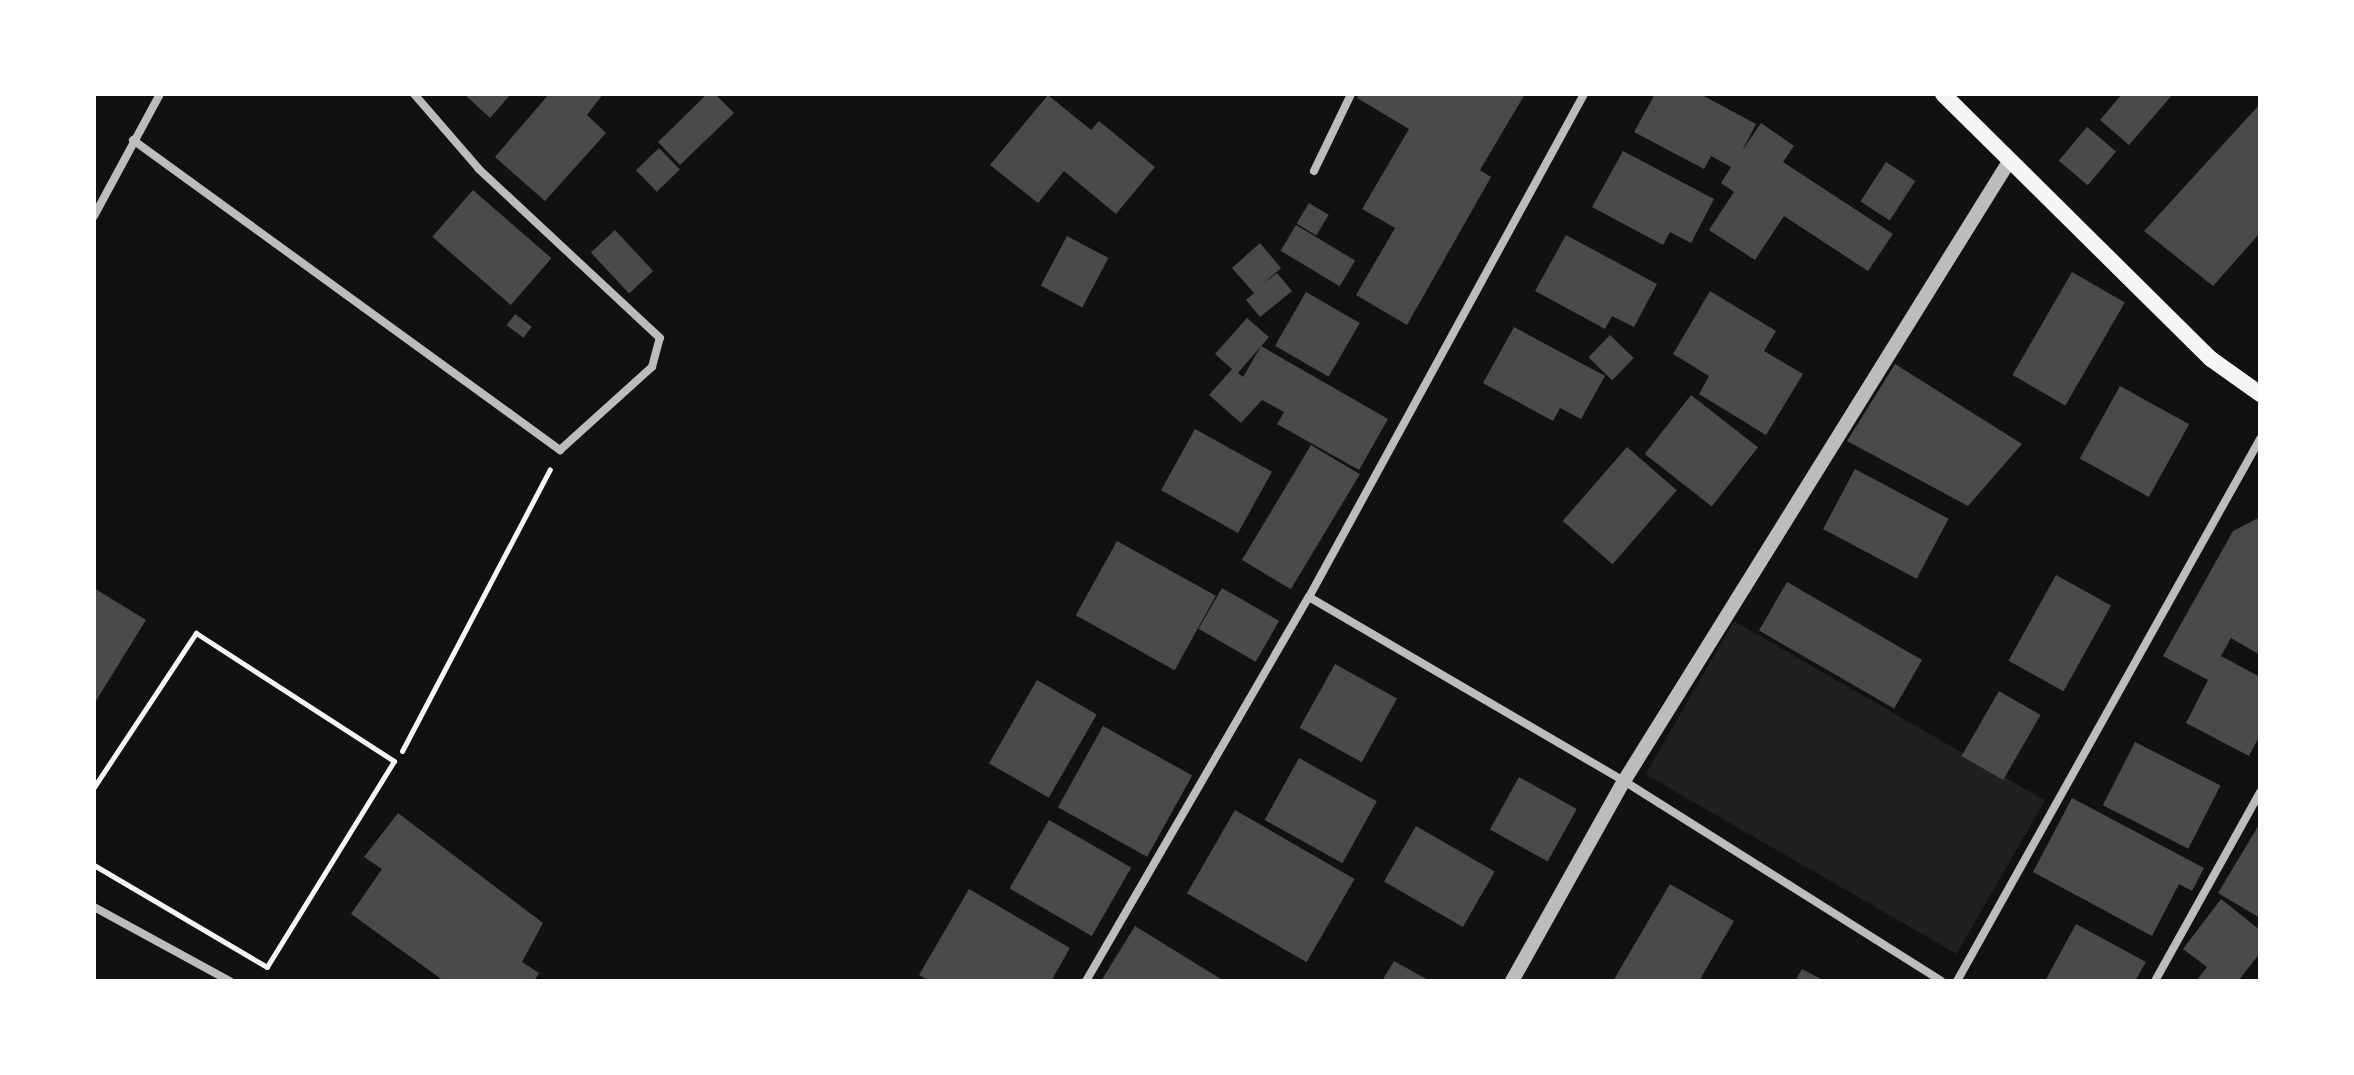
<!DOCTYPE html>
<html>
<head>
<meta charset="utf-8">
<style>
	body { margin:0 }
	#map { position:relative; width:2354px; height:1075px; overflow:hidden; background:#111; font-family:Jost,sans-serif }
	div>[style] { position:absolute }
	.green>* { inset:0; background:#202020; transform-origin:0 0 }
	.building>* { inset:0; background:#4a4a4a; transform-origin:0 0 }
	.path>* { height:5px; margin:-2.5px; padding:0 2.5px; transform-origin:2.5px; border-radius:2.5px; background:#f5f5f5 }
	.minor>* { height:8px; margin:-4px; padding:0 4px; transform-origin:4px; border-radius:4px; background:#bcbcbc }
	.tertiary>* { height:14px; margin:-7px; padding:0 7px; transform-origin:7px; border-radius:7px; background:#bcbcbc }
	.secondary>* { height:16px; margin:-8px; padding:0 8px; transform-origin:8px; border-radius:8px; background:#f5f5f5 }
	span { translate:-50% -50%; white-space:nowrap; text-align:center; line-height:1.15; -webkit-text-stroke:6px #fff; paint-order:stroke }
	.frame { position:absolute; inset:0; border:96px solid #fff; pointer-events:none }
</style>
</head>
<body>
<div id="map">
	<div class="green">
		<i style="left:1734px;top:621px;width:359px;height:177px;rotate:30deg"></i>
	</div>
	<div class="building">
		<i style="clip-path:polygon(464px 94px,511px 94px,490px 118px)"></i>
		<i style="clip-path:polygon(549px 94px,603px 94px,587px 115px,606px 133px,545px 201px,495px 157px)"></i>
		<i style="clip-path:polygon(707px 94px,715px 94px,734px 113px,680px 165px,658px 142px)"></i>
		<i style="clip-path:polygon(1360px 94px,1525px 94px,1480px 170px,1491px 177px,1407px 325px,1356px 295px,1395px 228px,1362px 209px,1409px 129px,1357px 98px)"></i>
		<i style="clip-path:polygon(1655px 94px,1700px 94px,1756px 124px,1742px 151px,1761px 123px,1794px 146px,1783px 162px,1893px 234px,1868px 271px,1784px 216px,1755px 260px,1709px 230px,1734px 192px,1721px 183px,1731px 167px,1711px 156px,1704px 169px,1634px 132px)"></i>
		<i style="clip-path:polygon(2122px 94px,2173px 94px,2129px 145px,2100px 120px)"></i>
		<i style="clip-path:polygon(1048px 95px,1091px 130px,1099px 121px,1155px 167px,1116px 214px,1064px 171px,1038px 203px,990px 165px)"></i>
		<i style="clip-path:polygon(2260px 104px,2260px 233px,2213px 286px,2144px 231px)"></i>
		<i style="left:2087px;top:127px;width:38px;height:44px;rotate:40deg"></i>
		<i style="left:659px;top:148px;width:30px;height:32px;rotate:46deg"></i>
		<i style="clip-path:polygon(1623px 151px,1714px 199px,1691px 243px,1670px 232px,1663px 245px,1592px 207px)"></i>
		<i style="left:1886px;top:162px;width:35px;height:47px;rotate:33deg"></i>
		<i style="left:473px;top:190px;width:104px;height:62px;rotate:41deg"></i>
		<i style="left:1309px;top:203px;width:23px;height:24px;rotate:31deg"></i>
		<i style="left:1296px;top:225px;width:69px;height:30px;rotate:31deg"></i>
		<i style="left:615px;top:230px;width:56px;height:33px;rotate:47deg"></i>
		<i style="clip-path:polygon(1566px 235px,1657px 284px,1634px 327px,1612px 316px,1605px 329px,1535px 291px)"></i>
		<i style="left:1067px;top:236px;width:47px;height:56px;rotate:28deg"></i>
		<i style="clip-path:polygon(1260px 243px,1281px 268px,1263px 284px,1277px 273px,1292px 291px,1260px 317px,1246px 300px,1254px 293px,1232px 268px)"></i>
		<i style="left:2072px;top:272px;width:61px;height:119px;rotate:30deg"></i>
		<i style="clip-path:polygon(1710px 291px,1776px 331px,1764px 351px,1803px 374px,1766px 435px,1699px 394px,1709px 376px,1673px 354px)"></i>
		<i style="left:1306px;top:292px;width:62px;height:62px;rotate:30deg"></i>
		<i style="left:515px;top:314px;width:21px;height:14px;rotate:37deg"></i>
		<i style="clip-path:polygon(1247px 318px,1269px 337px,1238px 373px,1243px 377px,1261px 346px,1388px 419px,1359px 470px,1277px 424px,1284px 412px,1262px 400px,1241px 423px,1209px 395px,1232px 369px,1215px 354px)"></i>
		<i style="clip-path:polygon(1514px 327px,1605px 376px,1581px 419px,1560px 408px,1553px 421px,1483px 383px)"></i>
		<i style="left:1610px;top:335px;width:33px;height:31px;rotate:44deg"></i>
		<i style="clip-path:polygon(1895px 364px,2022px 444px,1968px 506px,1847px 441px)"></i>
		<i style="left:2120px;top:386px;width:79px;height:83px;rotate:29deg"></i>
		<i style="left:1691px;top:395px;width:85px;height:75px;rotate:38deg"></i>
		<i style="left:1195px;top:429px;width:88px;height:70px;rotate:29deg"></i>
		<i style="left:1311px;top:445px;width:57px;height:134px;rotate:31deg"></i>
		<i style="left:1627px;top:447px;width:66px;height:98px;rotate:41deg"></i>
		<i style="left:1855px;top:469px;width:106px;height:68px;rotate:28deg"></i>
		<i style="clip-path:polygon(2260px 517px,2260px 655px,2231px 638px,2221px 656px,2260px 677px,2260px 735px,2249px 756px,2186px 723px,2208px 680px,2163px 656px,2233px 531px)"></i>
		<i style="left:1117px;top:541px;width:113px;height:85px;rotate:29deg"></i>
		<i style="left:2056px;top:575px;width:63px;height:98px;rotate:29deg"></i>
		<i style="left:1787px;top:582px;width:156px;height:56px;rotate:30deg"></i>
		<i style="clip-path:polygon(94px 588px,146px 620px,94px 704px)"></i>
		<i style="left:1222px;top:588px;width:66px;height:47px;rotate:30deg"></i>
		<i style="left:1335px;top:664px;width:71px;height:73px;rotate:29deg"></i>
		<i style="left:1037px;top:680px;width:69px;height:96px;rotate:30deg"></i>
		<i style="left:1999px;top:691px;width:48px;height:75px;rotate:30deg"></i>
		<i style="left:1103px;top:726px;width:102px;height:93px;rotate:29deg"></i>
		<i style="left:2135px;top:742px;width:96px;height:71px;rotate:27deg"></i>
		<i style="left:1299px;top:758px;width:89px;height:71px;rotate:29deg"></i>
		<i style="left:1519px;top:777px;width:66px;height:60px;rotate:29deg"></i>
		<i style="clip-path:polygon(2072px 798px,2204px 868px,2192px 891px,2179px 884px,2152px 936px,2033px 872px)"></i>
		<i style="left:1235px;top:810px;width:138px;height:96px;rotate:30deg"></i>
		<i style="clip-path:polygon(398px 813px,543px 923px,522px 962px,539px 973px,534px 981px,444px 981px,351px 914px,382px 869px,364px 857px)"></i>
		<i style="left:1049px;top:820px;width:95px;height:79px;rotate:30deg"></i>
		<i style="clip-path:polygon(2260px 823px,2260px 918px,2218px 893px)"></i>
		<i style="left:1416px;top:826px;width:91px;height:64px;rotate:30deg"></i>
		<i style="clip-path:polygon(1670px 884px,1734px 921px,1699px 981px,1613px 981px)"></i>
		<i style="clip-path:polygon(969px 889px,1070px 948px,1051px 981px,930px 981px,919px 975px)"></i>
		<i style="clip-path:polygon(2221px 899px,2260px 930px,2260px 953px,2238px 981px,2196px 981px,2207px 967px,2183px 949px)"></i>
		<i style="clip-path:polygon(2076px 924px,2146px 962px,2135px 981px,2045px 981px)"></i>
		<i style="clip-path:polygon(1135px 926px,1224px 981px,1101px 981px)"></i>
		<i style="clip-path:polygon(1394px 961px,1430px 981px,1382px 981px)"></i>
		<i style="clip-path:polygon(1802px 969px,1825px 981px,1795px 981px)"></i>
	</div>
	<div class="path">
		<i style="left:402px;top:751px;width:318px;rotate:-62.3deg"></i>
		<i style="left:94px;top:787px;width:185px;rotate:-56.5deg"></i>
		<i style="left:196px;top:633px;width:236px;rotate:32.9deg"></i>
		<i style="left:394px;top:761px;width:242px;rotate:121.7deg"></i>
		<i style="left:267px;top:967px;width:201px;rotate:-149.5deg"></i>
	</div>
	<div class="minor">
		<i style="left:133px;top:140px;width:528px;rotate:35.98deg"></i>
		<i style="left:560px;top:450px;width:124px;rotate:-42.1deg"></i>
		<i style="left:652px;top:367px;width:30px;rotate:-75deg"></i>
		<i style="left:660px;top:338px;width:248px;rotate:-137deg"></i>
		<i style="left:479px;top:169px;width:99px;rotate:-130.9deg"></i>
		<i style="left:1314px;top:171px;width:85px;rotate:-64.3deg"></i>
		<i style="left:94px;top:216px;width:139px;rotate:-61.6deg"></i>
		<i style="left:1309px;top:597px;width:365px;rotate:30.3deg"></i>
		<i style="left:1624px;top:781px;width:375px;rotate:32.2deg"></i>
		<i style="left:94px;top:907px;width:155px;rotate:28.6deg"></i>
		<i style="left:1086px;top:981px;width:444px;rotate:-59.9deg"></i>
		<i style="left:1309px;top:597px;width:573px;rotate:-61.33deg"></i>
		<i style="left:1957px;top:981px;width:621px;rotate:-60.79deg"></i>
		<i style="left:2155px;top:981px;width:216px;rotate:-60.9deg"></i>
	</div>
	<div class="tertiary">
		<i style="left:1512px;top:981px;width:229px;rotate:-60.8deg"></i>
		<i style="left:1624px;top:781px;width:731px;rotate:-58.14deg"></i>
	</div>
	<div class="secondary">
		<i style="left:1943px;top:94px;width:377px;rotate:44.7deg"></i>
		<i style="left:2211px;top:359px;width:60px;rotate:35.5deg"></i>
	</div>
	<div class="frame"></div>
</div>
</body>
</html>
